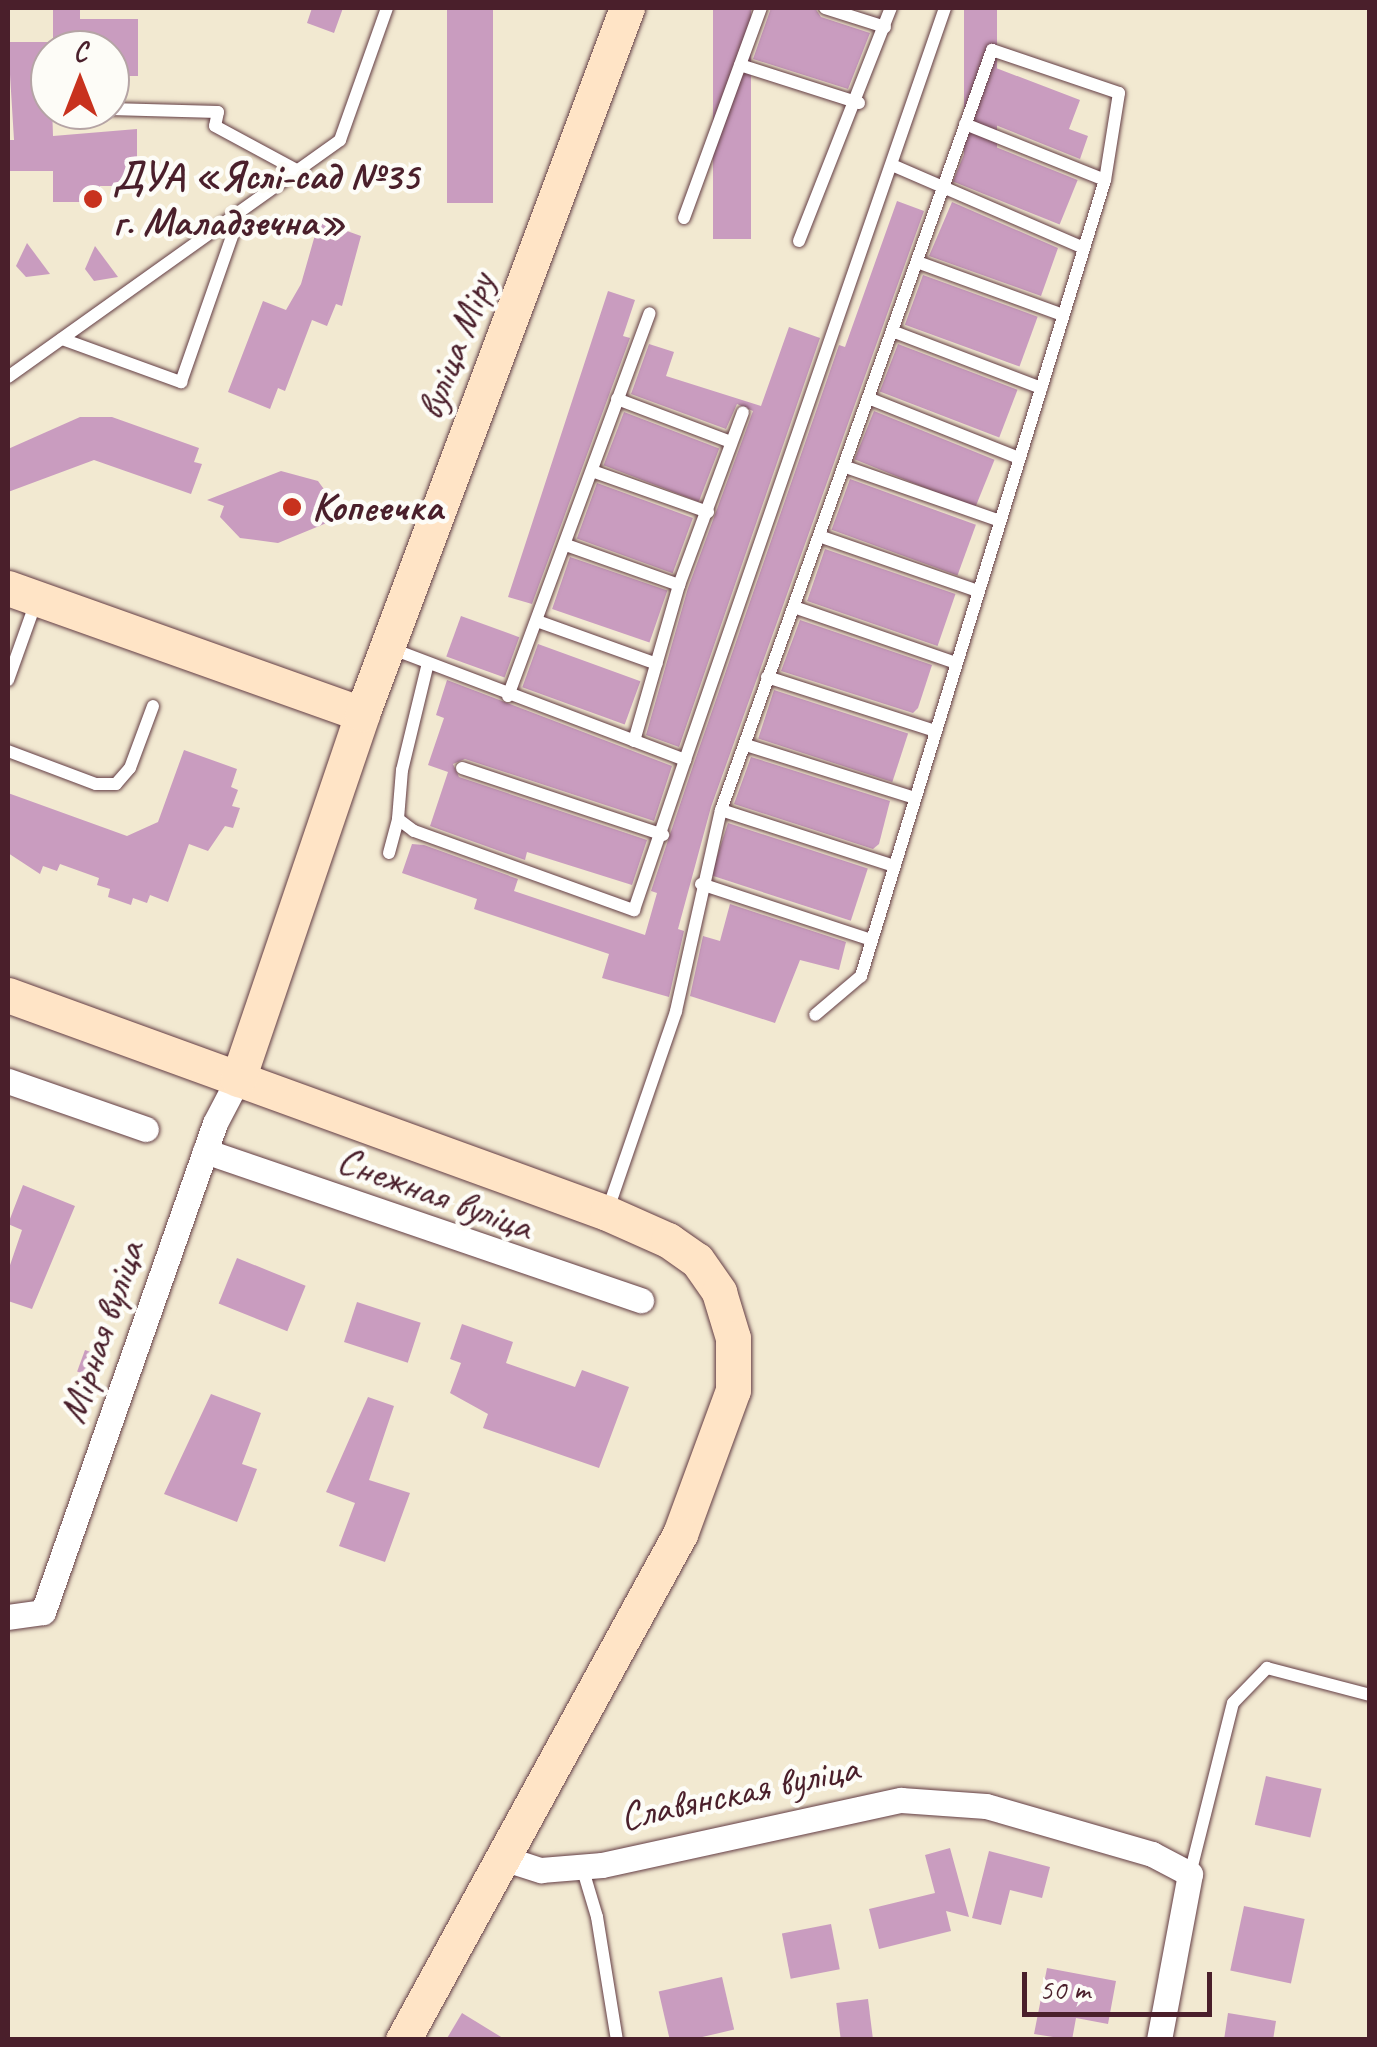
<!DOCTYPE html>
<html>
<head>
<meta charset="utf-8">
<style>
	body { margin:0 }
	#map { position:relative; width:1377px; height:2047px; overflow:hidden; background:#f2e9d1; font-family:Caveat,sans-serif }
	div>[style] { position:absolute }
	.building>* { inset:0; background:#c99cbf; transform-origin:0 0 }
	.roads { filter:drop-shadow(0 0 2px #633d44) drop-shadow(0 0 2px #633d44) }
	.lane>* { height:12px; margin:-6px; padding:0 6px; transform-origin:6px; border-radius:6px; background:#fff }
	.street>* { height:25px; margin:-12.5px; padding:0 12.5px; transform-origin:12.5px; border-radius:12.5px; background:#fff }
	.secondary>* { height:35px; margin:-17.5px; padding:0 17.5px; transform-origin:17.5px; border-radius:17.5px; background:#ffe4c6 }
	.dots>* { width:28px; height:28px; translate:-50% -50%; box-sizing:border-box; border:5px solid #fdfcf7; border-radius:50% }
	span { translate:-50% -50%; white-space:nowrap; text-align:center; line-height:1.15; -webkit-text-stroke:9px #fdfcf7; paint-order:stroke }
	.poi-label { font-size:40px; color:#4a1f2b; font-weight:700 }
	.left { translate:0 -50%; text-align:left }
	.street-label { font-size:40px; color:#4a1f2b }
	.frame { position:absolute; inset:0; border:10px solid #4a1f2b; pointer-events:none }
	.north { position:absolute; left:30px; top:30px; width:100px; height:100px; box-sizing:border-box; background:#fdfcf7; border:2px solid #b5a4a5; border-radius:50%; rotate:0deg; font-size:28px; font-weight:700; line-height:40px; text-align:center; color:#4a1f2b }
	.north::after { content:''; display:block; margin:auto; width:35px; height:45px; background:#c8321e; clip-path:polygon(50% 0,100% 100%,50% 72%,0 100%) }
	.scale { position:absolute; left:1022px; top:1972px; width:190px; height:45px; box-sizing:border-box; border:5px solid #4a1f2b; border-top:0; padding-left:12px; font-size:30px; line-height:35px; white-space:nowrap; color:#4a1f2b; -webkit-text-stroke:8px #fdfcf7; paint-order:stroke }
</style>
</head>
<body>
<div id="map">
	<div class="building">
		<i style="clip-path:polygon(53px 8px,80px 8px,80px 19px,138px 19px,138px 76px,110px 76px,110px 50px,53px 50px)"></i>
		<i style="clip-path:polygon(312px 8px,343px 8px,334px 33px,307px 23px)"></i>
		<i style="left:447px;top:8px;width:46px;height:195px"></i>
		<i style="left:713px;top:8px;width:38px;height:231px"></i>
		<i style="clip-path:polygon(771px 8px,815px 8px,821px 17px,870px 33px,848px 89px,753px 59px)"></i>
		<i style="left:964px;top:8px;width:33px;height:154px"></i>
		<i style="clip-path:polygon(8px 42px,50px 42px,53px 136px,137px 129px,137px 186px,100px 186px,100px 202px,53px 202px,53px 171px,8px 171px,8px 140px,14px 140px)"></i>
		<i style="clip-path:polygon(996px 68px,1080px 100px,1069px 129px,1088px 136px,1080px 159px,978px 118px)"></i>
		<i style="left:971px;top:137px;width:115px;height:48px;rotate:22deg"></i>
		<i style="clip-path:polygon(897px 201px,924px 211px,711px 807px,678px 929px,684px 931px,669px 997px,602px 978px,609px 954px,474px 909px,477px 899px,402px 873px,412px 844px,424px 845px,518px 879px,514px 891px,645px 935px,657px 893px,651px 891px,694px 763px,839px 345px,845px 347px)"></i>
		<i style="clip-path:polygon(952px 202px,1058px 248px,1041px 296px,929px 256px)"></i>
		<i style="clip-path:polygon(319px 221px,361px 236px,342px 306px,336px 304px,327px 326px,312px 320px,285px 391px,278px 388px,270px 409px,228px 392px,263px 301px,286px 310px,301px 284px)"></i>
		<i style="clip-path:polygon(27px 243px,50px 274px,26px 277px,16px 266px)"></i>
		<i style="clip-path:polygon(95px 246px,118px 277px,94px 281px,85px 269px)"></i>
		<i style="left:923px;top:275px;width:122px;height:53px;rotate:20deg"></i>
		<i style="clip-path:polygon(608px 291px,635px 300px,623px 336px,630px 338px,532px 604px,508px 597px)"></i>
		<i style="clip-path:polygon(789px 327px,820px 338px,679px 747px,646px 735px,688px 588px,753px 411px,737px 404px,726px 429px,631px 394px,649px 344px,674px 352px,666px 376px,761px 406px)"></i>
		<i style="left:898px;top:344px;width:128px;height:51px;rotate:21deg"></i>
		<i style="left:874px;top:411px;width:130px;height:52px;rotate:22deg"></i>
		<i style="left:624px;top:412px;width:102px;height:57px;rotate:21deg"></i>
		<i style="clip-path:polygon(80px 417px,112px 417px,199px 448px,194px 462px,202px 464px,191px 494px,94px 460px,8px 492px,8px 449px)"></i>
		<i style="clip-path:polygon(281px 471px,318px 481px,334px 503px,329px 522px,278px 543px,240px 538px,220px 517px,224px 506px,207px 500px)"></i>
		<i style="left:850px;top:479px;width:134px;height:54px;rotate:20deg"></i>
		<i style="left:597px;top:483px;width:102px;height:59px;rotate:20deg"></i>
		<i style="left:825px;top:549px;width:138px;height:55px;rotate:19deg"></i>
		<i style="left:570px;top:557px;width:103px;height:55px;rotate:19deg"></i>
		<i style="left:461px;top:616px;width:62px;height:43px;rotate:20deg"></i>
		<i style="clip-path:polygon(800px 620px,932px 665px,918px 708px,913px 713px,781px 671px)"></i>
		<i style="left:538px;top:644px;width:109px;height:46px;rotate:20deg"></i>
		<i style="clip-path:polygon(447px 680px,672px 766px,654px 821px,465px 759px,453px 764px,459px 777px,647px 840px,632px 885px,527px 852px,525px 860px,430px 826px,448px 772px,428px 765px,444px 718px,436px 715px)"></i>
		<i style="left:774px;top:690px;width:141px;height:51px;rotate:18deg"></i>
		<i style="clip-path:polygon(184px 750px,237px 769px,231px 787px,238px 790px,232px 806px,240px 808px,233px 828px,225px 826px,208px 851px,189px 844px,168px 902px,150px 895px,147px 903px,133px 898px,131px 905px,108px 897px,110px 889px,97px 885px,99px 878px,60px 864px,57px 871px,43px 866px,40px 874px,8px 853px,8px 793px,127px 836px,158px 822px)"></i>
		<i style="clip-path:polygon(751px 757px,890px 801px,879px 844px,873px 849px,734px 804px)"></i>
		<i style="left:728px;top:823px;width:147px;height:55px;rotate:18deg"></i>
		<i style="clip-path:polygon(730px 904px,846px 942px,839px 970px,800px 960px,775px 1023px,690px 996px,703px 936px,720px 941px)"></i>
		<i style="clip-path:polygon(23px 1185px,75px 1206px,32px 1309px,8px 1301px,8px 1271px,22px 1230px,8px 1224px)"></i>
		<i style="left:237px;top:1258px;width:74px;height:49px;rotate:22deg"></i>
		<i style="left:357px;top:1302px;width:67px;height:42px;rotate:18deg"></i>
		<i style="clip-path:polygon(462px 1324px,513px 1342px,506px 1363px,575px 1387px,582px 1370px,629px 1387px,599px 1468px,483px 1428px,488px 1414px,450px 1393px,461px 1363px,450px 1359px)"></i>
		<i style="left:85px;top:1350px;width:20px;height:23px;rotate:20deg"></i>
		<i style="clip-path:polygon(211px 1394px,261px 1413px,242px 1464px,257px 1469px,237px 1522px,164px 1494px)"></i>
		<i style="clip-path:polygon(368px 1397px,394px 1406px,369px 1480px,410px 1493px,385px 1562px,339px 1546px,355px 1503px,326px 1492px)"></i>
		<i style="left:1266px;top:1776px;width:57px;height:50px;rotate:13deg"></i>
		<i style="clip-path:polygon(950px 1848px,969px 1917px,946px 1911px,951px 1931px,879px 1949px,869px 1909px,935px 1893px,925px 1855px)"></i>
		<i style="clip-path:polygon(989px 1851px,1050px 1867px,1042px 1898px,1010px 1890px,1001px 1925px,972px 1918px)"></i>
		<i style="left:1244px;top:1906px;width:62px;height:66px;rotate:12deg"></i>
		<i style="left:831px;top:1924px;width:46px;height:50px;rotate:79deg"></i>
		<i style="clip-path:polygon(1047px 1968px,1116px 1981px,1108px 2024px,1076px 2018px,1072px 2040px,1034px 2034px)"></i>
		<i style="left:722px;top:1977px;width:54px;height:65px;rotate:77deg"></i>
		<i style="left:868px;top:1999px;width:41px;height:32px;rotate:83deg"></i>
		<i style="clip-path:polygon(462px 2013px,506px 2040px,446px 2040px)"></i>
		<i style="clip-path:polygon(1228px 2013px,1276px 2021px,1273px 2040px,1224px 2040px)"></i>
	</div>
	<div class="roads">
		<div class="lane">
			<i style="left:825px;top:8px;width:63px;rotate:17.6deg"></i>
			<i style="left:740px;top:65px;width:125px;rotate:17.7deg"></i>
			<i style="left:110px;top:109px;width:108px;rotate:1.6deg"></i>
			<i style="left:218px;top:112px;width:14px;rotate:102deg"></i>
			<i style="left:215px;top:126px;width:99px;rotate:28.4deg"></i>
			<i style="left:965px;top:124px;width:151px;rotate:21.8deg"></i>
			<i style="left:892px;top:165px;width:209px;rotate:23.4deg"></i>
			<i style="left:684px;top:218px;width:224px;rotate:-69.9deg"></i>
			<i style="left:799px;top:241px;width:251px;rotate:-68.5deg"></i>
			<i style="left:920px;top:263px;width:152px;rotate:20deg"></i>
			<i style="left:892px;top:331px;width:160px;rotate:20.9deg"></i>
			<i style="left:62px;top:339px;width:127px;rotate:19.9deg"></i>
			<i style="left:181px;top:382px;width:176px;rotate:-70.7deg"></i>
			<i style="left:8px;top:377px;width:408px;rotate:-35.5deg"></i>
			<i style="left:340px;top:140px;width:140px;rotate:-70.4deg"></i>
			<i style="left:868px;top:398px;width:162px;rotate:21.7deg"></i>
			<i style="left:617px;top:399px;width:122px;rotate:20.7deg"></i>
			<i style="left:846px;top:467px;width:163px;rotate:19.3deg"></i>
			<i style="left:595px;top:472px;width:120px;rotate:19.5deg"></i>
			<i style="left:819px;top:536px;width:168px;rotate:19.1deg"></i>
			<i style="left:569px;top:546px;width:117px;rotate:19.5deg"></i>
			<i style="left:794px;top:607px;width:171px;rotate:19.1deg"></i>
			<i style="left:537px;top:621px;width:127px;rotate:19.7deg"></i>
			<i style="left:390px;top:648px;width:316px;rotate:20.8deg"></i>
			<i style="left:685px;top:760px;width:796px;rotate:-70.93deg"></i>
			<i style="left:427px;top:667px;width:106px;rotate:103.6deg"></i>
			<i style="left:402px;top:770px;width:49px;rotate:94.7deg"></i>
			<i style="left:398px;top:819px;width:20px;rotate:37deg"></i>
			<i style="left:414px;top:831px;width:234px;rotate:19.8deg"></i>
			<i style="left:634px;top:910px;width:158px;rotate:-71.2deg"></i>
			<i style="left:767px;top:677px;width:176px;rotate:17.8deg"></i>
			<i style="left:8px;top:680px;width:83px;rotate:-70.3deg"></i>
			<i style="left:508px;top:696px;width:408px;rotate:-69.7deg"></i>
			<i style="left:634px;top:741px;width:162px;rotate:-73.9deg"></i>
			<i style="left:679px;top:585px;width:184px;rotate:-69.7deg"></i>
			<i style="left:746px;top:745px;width:177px;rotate:17.4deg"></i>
			<i style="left:8px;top:751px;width:94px;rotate:20.6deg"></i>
			<i style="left:96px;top:784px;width:20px"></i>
			<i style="left:116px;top:784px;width:21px;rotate:-49deg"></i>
			<i style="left:130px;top:768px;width:66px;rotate:-69.6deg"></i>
			<i style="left:462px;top:768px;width:212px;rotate:18.4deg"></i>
			<i style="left:721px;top:810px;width:182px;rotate:17.9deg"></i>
			<i style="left:389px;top:853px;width:35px;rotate:-75deg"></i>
			<i style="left:701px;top:884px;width:179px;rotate:18.2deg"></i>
			<i style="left:608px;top:1209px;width:209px;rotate:-71deg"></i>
			<i style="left:676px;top:1011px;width:206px;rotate:-77.4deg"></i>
			<i style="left:721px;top:810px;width:807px;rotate:-70.37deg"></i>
			<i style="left:992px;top:50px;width:134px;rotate:18.7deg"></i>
			<i style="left:1119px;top:93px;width:88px;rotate:99.1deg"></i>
			<i style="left:1105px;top:180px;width:833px;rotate:107.04deg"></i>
			<i style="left:861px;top:976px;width:60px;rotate:139.7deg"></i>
			<i style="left:582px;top:1867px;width:52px;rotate:73.3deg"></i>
			<i style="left:597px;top:1917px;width:125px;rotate:80.8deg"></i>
			<i style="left:1190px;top:1874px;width:176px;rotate:-75.9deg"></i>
			<i style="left:1233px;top:1703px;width:49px;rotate:-45.8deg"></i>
			<i style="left:1267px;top:1668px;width:106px;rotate:14.7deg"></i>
		</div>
		<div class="street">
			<i style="left:8px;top:1081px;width:146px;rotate:19.2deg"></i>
			<i style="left:205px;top:1151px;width:461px;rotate:18.9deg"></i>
			<i style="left:8px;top:1617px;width:35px;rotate:-8deg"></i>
			<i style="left:43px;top:1612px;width:518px;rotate:-70.62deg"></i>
			<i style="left:215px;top:1123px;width:50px;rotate:-62.4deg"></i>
			<i style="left:503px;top:1858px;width:40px;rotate:18deg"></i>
			<i style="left:541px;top:1870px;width:61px;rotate:-4.7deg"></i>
			<i style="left:602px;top:1865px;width:306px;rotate:-12.3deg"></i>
			<i style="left:901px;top:1800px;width:85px;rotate:4deg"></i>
			<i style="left:986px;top:1806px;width:173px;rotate:16.1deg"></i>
			<i style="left:1152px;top:1854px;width:43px;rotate:27.8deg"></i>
			<i style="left:1190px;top:1874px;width:169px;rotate:100.6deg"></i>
		</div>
		<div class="secondary">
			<i style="left:8px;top:588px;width:376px;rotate:19.6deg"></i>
			<i style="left:8px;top:995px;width:637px;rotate:20deg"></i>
			<i style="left:607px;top:1213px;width:67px;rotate:23.9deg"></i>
			<i style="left:668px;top:1240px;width:35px;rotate:35deg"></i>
			<i style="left:697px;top:1260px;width:39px;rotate:55deg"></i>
			<i style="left:719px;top:1292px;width:48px;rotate:73.1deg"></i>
			<i style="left:733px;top:1338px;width:52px;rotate:90deg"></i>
			<i style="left:733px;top:1390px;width:153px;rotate:110.2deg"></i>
			<i style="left:680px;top:1534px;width:577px;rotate:118.7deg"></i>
			<i style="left:238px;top:1079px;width:385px;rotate:-71.2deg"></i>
			<i style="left:362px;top:714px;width:754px;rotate:-69.43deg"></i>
		</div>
	</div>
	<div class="dots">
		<i style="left:93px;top:199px;background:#c8321e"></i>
		<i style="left:292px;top:507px;background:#c8321e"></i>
	</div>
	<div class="poi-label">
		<span class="left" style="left:113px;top:199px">ДУА «Яслі-сад №35<br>г. Маладзечна»</span>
		<span class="left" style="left:312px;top:507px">Копеечка</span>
	</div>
	<div class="street-label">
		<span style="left:455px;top:346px;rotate:-69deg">вуліца Міру</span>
		<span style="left:435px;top:1193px;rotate:20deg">Снежная вуліца</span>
		<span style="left:101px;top:1332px;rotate:-71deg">Мірная вуліца</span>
		<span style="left:739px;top:1792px;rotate:-12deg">Славянская вуліца</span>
	</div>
	<div class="frame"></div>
	<div class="north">С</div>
	<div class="scale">50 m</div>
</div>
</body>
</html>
